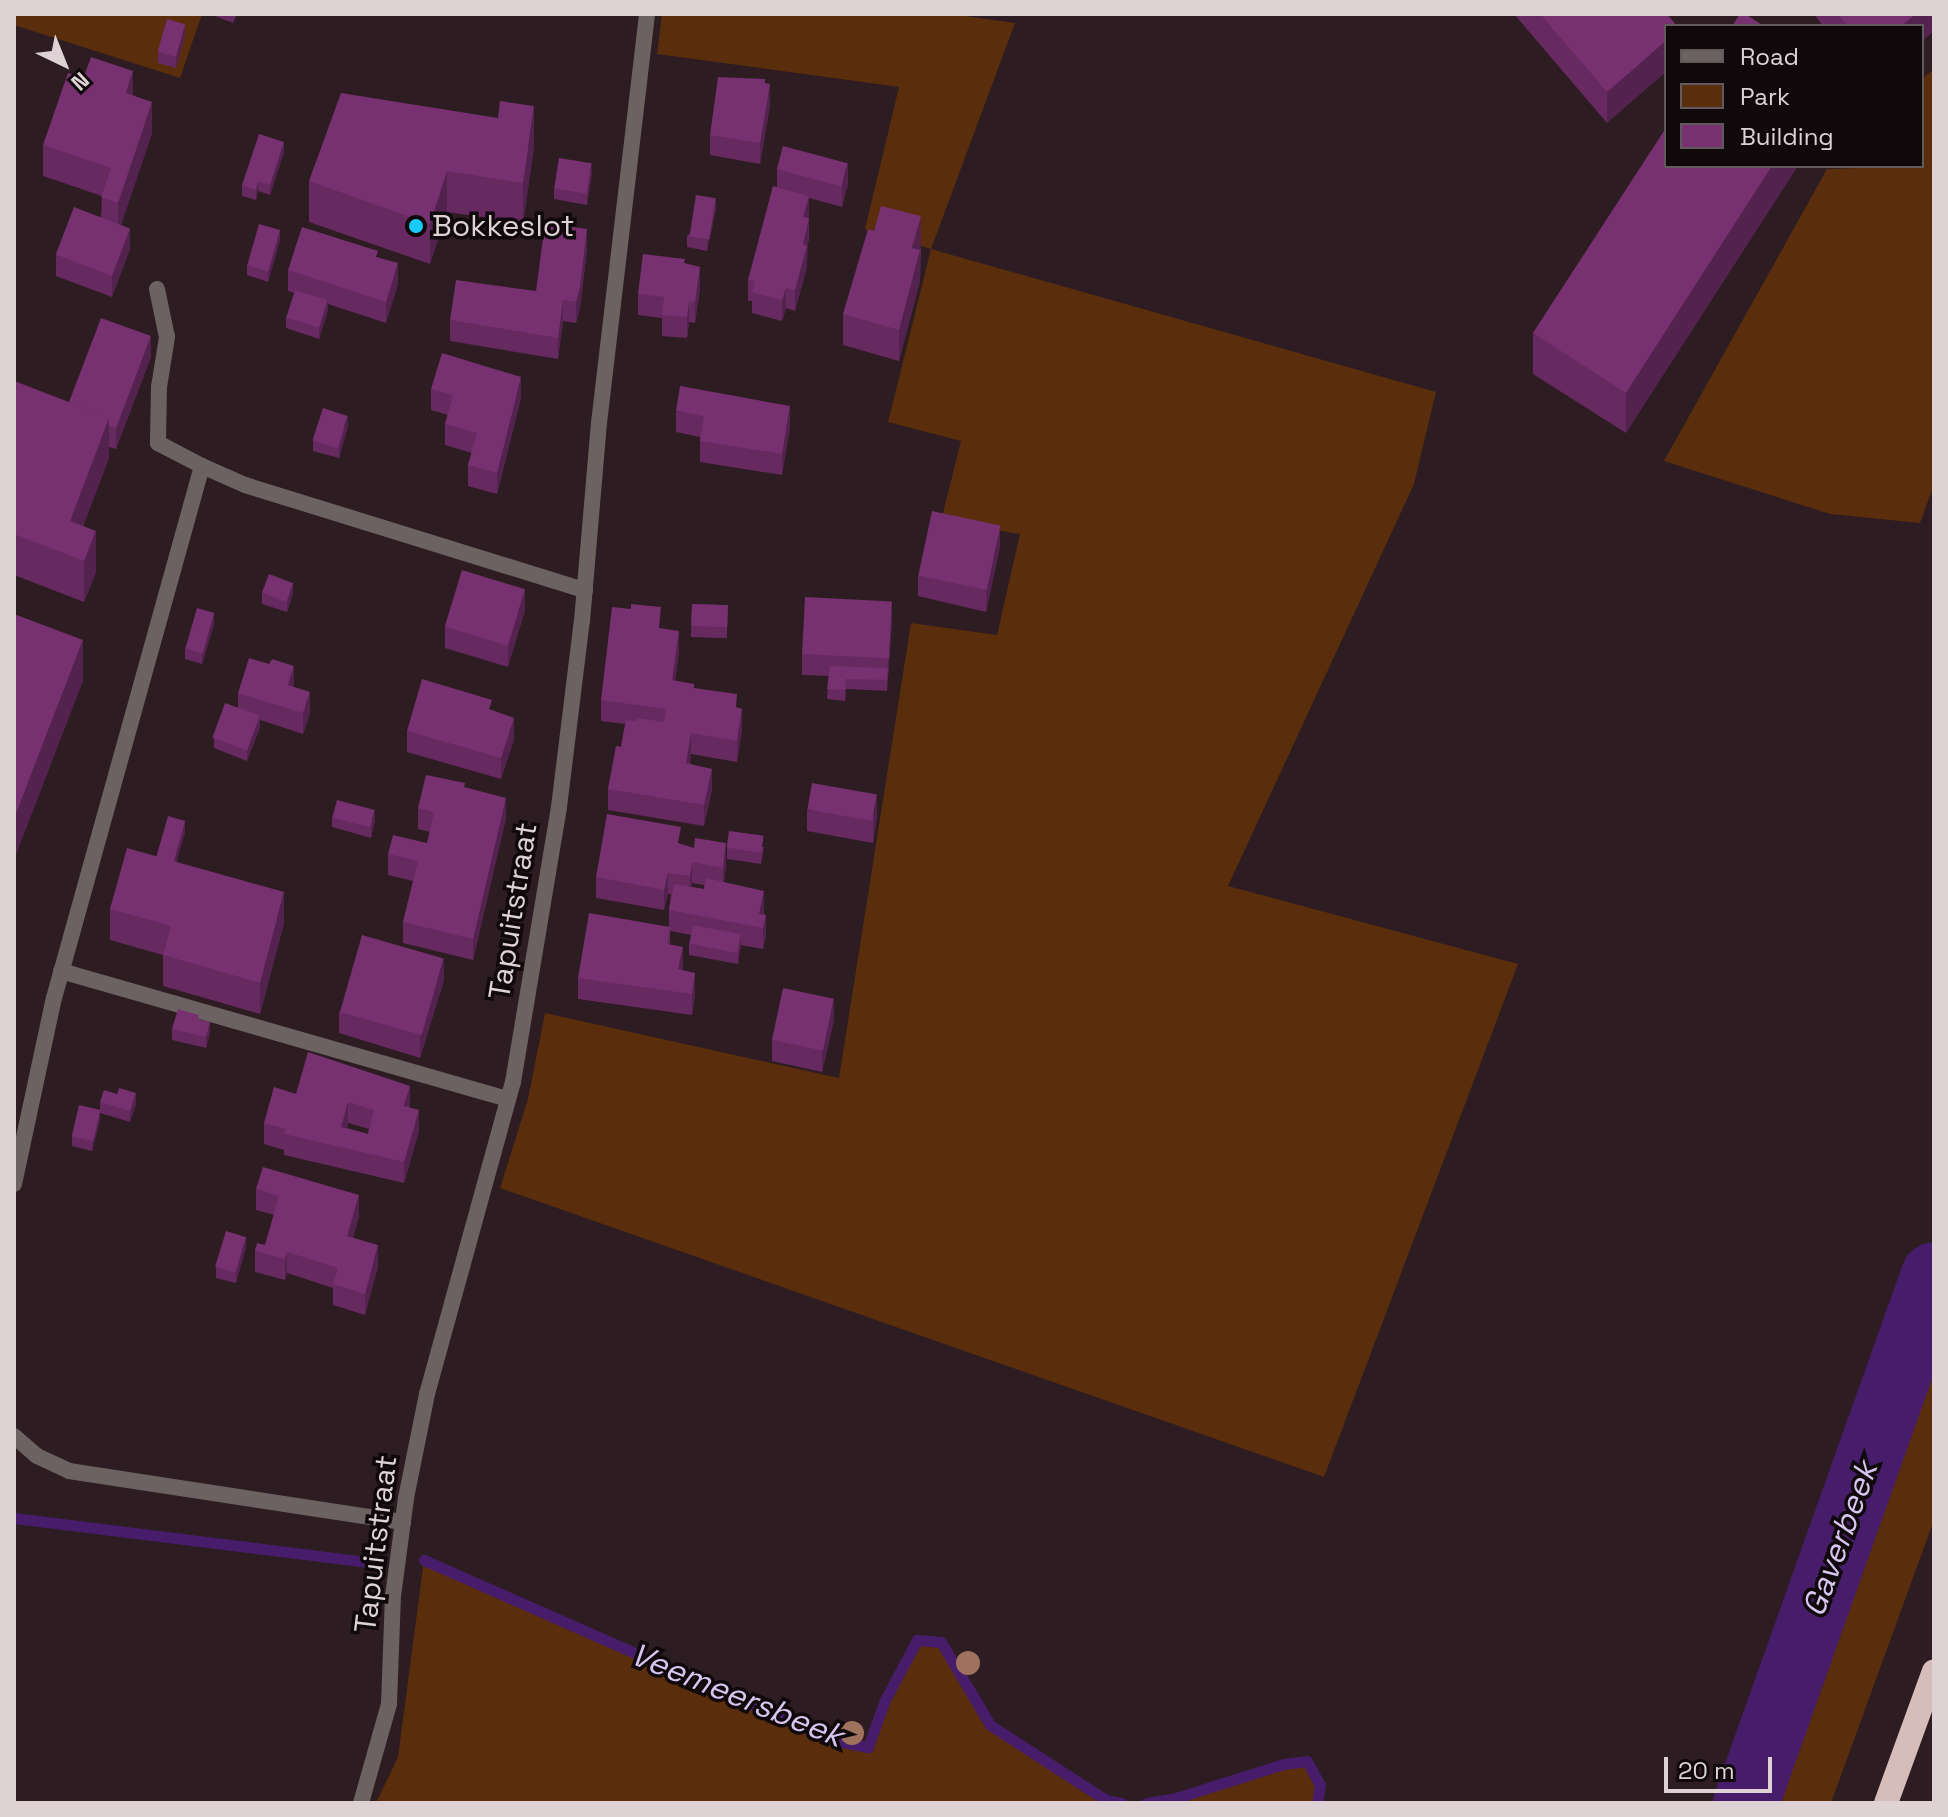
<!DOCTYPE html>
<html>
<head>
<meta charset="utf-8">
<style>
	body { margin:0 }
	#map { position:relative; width:1948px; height:1817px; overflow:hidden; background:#2d1c21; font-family:"Space Grotesk",sans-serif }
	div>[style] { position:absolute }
	.green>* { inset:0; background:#5a2d0c }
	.stream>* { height:11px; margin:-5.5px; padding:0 5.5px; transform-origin:5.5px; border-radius:5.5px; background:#471d6b }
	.river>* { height:66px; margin:-33px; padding:0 33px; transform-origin:33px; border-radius:33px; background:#471d6b }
	.lane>* { height:16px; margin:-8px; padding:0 8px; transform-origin:8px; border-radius:8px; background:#6c6261 }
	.street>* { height:16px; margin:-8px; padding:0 8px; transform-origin:8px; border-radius:8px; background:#6c6261 }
	.highway>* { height:24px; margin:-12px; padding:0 12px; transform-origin:12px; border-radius:12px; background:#d6bdba }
	.trees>* { width:24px; height:24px; margin:-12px; border-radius:50%; background:#9f725e }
	.wall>* { inset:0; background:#662960; transform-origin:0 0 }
	.shaded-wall>* { inset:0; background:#53224e }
	.building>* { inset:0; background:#773070; transform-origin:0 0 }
	.dots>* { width:22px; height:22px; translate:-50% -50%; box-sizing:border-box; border:4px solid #10090b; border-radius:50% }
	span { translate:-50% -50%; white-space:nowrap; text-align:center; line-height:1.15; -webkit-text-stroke:7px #10090b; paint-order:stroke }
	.poi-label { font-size:30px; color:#ded2d5 }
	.left { translate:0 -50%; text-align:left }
	.street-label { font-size:30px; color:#ded2d5 }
	.water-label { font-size:32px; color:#d7c4f0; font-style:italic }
	.frame { position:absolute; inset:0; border:16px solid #ded2d5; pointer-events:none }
	.legend { position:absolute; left:1664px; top:24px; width:260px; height:144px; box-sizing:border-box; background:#10090b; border:2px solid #62595c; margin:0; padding:10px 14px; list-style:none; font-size:24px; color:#ded2d5 }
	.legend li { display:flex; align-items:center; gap:16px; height:40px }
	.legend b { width:40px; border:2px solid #62595c }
	.north { position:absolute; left:24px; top:24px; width:80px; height:80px; -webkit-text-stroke:6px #10090b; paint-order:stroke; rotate:137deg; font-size:22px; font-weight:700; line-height:32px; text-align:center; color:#ded2d5 }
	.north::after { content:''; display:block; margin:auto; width:28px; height:36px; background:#ded2d5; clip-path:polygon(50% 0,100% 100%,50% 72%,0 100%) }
	.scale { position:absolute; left:1664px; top:1757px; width:108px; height:36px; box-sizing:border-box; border:4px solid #ded2d5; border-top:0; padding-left:10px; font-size:24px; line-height:28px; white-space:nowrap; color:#ded2d5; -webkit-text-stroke:6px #10090b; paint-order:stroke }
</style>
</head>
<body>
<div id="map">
	<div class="green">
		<i style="clip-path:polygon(14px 14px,202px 14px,180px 78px,14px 25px)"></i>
		<i style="clip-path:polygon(662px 14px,950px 14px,1015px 23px,931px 249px,1436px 392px,1414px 484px,1228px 886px,1518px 964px,1324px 1477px,500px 1188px,528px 1099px,545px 1013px,839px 1078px,911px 623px,997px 635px,1020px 534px,941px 521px,961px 441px,888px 422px,931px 249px,865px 229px,899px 87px,657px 54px)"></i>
		<i style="clip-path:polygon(1934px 69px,1934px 485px,1920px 523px,1830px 514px,1664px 461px,1827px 169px,1922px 166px,1922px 79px)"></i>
		<i style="clip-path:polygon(1934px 1275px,1934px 1520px,1831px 1803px,1746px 1803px)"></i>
		<i style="clip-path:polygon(424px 1560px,829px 1739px,868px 1747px,885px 1700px,917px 1640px,941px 1642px,990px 1725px,1106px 1800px,1122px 1803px,376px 1803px,398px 1757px)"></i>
		<i style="clip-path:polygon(1307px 1761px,1320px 1785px,1317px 1803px,1146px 1803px,1176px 1798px,1283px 1764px)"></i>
	</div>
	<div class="stream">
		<i style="left:14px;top:1518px;width:357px;rotate:7.1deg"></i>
		<i style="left:424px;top:1560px;width:443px;rotate:23.8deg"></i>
		<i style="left:829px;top:1739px;width:40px;rotate:12deg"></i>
		<i style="left:868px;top:1747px;width:50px;rotate:-70.1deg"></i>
		<i style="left:885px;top:1700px;width:68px;rotate:-61.9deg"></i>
		<i style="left:917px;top:1640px;width:24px;rotate:5deg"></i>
		<i style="left:941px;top:1642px;width:96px;rotate:59.4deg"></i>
		<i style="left:990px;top:1725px;width:138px;rotate:32.9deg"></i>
		<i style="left:1106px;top:1800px;width:16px;rotate:11deg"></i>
		<i style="left:1146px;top:1803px;width:30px;rotate:-9deg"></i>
		<i style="left:1176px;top:1798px;width:112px;rotate:-17.6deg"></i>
		<i style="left:1283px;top:1764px;width:24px;rotate:-7deg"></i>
		<i style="left:1307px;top:1761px;width:27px;rotate:62deg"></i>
		<i style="left:1320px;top:1785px;width:18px;rotate:99deg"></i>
	</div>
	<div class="river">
		<i style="left:1746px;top:1803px;width:560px;rotate:-70.4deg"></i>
	</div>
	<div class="lane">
		<i style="left:202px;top:466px;width:47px;rotate:23.8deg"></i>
		<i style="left:245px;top:485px;width:356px;rotate:17.2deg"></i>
		<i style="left:61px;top:971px;width:465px;rotate:16deg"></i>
		<i style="left:14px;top:1184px;width:190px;rotate:-77.9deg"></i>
		<i style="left:54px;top:998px;width:552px;rotate:-74.45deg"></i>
		<i style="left:202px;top:466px;width:50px;rotate:-152.4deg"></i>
		<i style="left:158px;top:443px;width:56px;rotate:-89deg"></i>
		<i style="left:159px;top:387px;width:51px;rotate:-80.9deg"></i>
		<i style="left:167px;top:337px;width:49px;rotate:-101.8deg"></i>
		<i style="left:14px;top:1436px;width:30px;rotate:41deg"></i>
		<i style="left:37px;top:1456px;width:35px;rotate:25deg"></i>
		<i style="left:69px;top:1471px;width:338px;rotate:8.7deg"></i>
	</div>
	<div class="street">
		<i style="left:361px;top:1803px;width:103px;rotate:-74.2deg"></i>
		<i style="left:389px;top:1704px;width:108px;rotate:-87.9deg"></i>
		<i style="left:393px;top:1596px;width:99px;rotate:-82.4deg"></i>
		<i style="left:406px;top:1498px;width:106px;rotate:-78.6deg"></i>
		<i style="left:427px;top:1394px;width:324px;rotate:-74.6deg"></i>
		<i style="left:513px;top:1082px;width:279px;rotate:-80.5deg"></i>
		<i style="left:559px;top:807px;width:187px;rotate:-83deg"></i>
		<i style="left:582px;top:621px;width:199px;rotate:-85.1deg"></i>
		<i style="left:599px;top:423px;width:412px;rotate:-83.3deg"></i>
	</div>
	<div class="highway">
		<i style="left:1886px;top:1803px;width:140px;rotate:-70deg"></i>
	</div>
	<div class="trees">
		<i style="left:968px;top:1663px"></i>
		<i style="left:852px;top:1733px"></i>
	</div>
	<div class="wall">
		<i style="clip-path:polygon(210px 14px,237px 14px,233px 23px)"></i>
		<i style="clip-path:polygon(1514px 14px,1667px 14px,1607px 123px)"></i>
		<i style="clip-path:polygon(1814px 14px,1934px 14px,1934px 31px,1922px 41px,1922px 26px,1823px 26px)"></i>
		<i style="clip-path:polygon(185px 35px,176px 68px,158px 63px,158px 52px)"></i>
		<i style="clip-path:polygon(765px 83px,770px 105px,760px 164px,710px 155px,710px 135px)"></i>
		<i style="clip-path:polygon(133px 95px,152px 133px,121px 225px,130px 249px,112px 297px,56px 276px,56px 255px,101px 217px,102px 196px,43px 176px,43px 145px)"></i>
		<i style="clip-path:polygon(1666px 128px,1626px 433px,1533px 374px,1533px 333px)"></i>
		<i style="clip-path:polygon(534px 147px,523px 223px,447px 212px,430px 264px,309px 222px,309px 181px)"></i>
		<i style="clip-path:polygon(284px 152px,270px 195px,258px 191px,256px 200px,242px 196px,242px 185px)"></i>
		<i style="clip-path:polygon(777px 169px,848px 184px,842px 207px,809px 198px,809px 239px,807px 248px,807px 267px,795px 311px,786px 308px,782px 321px,752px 313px,752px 301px,748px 301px,748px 280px,777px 188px)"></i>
		<i style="clip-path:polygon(592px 173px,587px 205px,554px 199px,554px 189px)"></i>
		<i style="clip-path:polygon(716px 209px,707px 251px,687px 247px,687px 236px)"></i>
		<i style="clip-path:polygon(280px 240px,268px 282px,247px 275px,247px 265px)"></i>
		<i style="clip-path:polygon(921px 247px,920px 281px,899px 361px,843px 345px,843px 314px)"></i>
		<i style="clip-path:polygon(587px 250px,580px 308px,576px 323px,563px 321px,558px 359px,450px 341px,450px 320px,536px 291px)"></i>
		<i style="clip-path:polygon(378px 257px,398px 284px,386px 323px,328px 304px,328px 310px,319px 339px,286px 328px,286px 318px,294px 293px,288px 291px,288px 270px)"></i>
		<i style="clip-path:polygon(685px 263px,700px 288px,695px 323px,689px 322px,687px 338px,662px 336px,662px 318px,638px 315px,638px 294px)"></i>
		<i style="clip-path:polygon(151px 357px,116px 449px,109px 447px,109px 458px,83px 526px,96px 572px,84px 602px,14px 575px,14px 381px,69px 402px)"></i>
		<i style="clip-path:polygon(431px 389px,521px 398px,497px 494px,468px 486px,468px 465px,472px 453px,445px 445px,445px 424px,448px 415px,431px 410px)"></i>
		<i style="clip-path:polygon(676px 411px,790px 427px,782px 475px,700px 462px,700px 437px,676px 432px)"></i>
		<i style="clip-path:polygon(348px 426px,339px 458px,313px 451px,313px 440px)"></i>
		<i style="clip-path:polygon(1000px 547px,986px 612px,918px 596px,918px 576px)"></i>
		<i style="clip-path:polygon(262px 593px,293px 593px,287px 612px,262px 604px)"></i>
		<i style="left:692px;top:604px;width:36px;height:33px;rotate:2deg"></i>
		<i style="clip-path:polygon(525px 610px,508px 667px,445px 648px,445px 627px)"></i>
		<i style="clip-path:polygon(892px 622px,887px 691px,846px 689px,845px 701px,827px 699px,829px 676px,802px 675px,802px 654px)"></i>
		<i style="clip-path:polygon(214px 624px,202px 664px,185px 659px,185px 648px)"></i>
		<i style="clip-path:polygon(661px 629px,679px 652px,675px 681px,737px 708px,742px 730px,737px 762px,691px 754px,690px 764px,712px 790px,704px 826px,608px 810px,608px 789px,621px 747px,625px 724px,601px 721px,601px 700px)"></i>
		<i style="clip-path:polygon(269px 664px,294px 687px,310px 713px,303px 734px,260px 720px,260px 727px,247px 761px,214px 748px,214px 738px,238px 708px,238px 693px)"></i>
		<i style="clip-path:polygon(492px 711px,514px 739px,501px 779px,407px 752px,407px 731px)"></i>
		<i style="clip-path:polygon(465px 788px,506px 818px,473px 960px,403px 943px,403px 922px,413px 881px,388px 875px,388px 854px,427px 843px,430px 832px,418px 829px,418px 808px)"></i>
		<i style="clip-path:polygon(807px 810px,877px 816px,873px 843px,807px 831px)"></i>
		<i style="clip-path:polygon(332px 817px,375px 820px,371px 838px,332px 827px)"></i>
		<i style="clip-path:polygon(185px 832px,176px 862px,284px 923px,260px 1014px,163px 986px,163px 955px,110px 940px,110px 909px,156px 857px)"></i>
		<i style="clip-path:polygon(evenodd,681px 844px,726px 864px,724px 882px,764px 912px,766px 936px,763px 949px,741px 945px,738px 964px,689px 955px,689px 944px,691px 935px,670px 931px,670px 945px,695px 994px,692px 1015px,578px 999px,578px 978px,669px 926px,669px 910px,671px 894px,668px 894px,664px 910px,596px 898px,596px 877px,681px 844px,692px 883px,704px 885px,704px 889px,691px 887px,692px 883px)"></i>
		<i style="clip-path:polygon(764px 847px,761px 864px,727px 859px,727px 848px)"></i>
		<i style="clip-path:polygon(444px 980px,420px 1058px,339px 1033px,339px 1012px)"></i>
		<i style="clip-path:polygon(199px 1019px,210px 1033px,206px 1048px,172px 1040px,172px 1029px)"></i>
		<i style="clip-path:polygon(834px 1020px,822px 1072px,772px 1061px,772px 1040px)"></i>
		<i style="clip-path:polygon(evenodd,296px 1094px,409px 1108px,419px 1131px,404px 1183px,284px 1155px,284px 1150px,264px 1144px,264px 1123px,296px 1094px,348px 1123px,369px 1129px,368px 1134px,347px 1128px,348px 1123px)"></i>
		<i style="clip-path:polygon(100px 1102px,136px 1104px,130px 1122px,100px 1113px,100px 1120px,92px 1151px,72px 1146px,72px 1136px,100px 1110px)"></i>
		<i style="clip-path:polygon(256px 1189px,359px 1216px,353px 1238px,378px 1266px,365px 1315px,333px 1305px,333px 1288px,287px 1273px,285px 1280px,255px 1272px,255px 1251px,265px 1245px,274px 1215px,256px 1210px)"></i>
		<i style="clip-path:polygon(246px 1247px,236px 1283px,216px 1278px,216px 1267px)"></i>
	</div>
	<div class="shaded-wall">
		<i style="clip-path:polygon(1916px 14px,1934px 14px,1934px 31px,1922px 41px,1922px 26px,1901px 26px)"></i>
		<i style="clip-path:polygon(185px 24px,185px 35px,176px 68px,176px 57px)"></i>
		<i style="clip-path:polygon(1666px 41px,1666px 72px,1607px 123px,1607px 92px)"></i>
		<i style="clip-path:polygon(133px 71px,133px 102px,126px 93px)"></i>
		<i style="clip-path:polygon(770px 84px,770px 105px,760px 164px,760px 143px)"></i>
		<i style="clip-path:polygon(152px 102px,152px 133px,118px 234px,118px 203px)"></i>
		<i style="clip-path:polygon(534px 106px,534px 147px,523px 223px,523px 183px)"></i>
		<i style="clip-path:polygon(284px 142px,284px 152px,270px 195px,270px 185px)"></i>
		<i style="clip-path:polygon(592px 163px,592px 173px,587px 205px,587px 194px)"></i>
		<i style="clip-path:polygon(848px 163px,848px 184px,842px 207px,842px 186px)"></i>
		<i style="clip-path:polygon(1772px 166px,1798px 166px,1626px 433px,1626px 393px)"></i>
		<i style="clip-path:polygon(447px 171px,447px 212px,430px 264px,430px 224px)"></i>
		<i style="clip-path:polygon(258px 181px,258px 191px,256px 200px,256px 190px)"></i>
		<i style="clip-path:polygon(809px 196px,809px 217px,803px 238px,803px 217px)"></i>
		<i style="clip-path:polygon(716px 198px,716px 209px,707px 251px,707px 241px)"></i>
		<i style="clip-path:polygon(921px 216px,920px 281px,899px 361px,899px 330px,912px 248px)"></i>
		<i style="clip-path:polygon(809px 218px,807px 267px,795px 311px,795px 290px,803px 244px)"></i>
		<i style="clip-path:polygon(130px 228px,130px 249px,112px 297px,112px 276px)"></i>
		<i style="clip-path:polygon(587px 229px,587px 250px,580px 308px,576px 323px,576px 302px)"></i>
		<i style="clip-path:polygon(280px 230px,280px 240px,268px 282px,268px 271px)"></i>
		<i style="clip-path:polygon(398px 263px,398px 284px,386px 323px,386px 302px)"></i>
		<i style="clip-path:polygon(700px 267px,700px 288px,695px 323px,695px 302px)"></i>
		<i style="clip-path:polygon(786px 288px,786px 308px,782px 321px,782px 300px)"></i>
		<i style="clip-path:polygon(328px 300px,328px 310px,319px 339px,319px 328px)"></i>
		<i style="clip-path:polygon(563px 300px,563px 321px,558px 359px,558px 338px)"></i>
		<i style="clip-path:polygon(689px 301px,689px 322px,687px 338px,687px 317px)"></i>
		<i style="clip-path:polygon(151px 336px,151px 357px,116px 449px,116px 428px)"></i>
		<i style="clip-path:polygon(521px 377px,521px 398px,497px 494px,497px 473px)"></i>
		<i style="clip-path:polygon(790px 406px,790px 427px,782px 475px,782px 454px)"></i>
		<i style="clip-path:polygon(348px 416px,348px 426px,339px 458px,339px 448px)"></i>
		<i style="clip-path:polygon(109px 418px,109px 458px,72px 556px,70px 521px)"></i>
		<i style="clip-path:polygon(1000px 526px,1000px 547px,986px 612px,986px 591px)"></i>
		<i style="clip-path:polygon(96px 531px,96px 572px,84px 602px,84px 561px)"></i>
		<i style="clip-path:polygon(293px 583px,293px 593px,287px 612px,287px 602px)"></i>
		<i style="clip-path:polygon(525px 589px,525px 610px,508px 667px,508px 646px)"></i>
		<i style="clip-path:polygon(892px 601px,892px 622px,887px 691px,888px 658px)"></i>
		<i style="clip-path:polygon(214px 613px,214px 624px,202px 664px,202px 653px)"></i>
		<i style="clip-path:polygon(679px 631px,679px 652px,672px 701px,672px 680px)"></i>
		<i style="clip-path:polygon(83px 640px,83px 681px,14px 860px,14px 819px)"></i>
		<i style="clip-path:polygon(294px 666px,294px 687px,288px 685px)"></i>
		<i style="clip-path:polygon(310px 692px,310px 713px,303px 734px,303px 713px)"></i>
		<i style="clip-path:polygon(742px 709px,742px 730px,737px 762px,737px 741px)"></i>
		<i style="clip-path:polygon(260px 716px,260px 727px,247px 761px,247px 750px)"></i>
		<i style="clip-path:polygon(514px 718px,514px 739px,501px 779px,501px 758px)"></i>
		<i style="clip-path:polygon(691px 733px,691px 754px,686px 784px,686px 763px)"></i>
		<i style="clip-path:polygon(712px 769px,712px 790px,704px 826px,704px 805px)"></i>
		<i style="clip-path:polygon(877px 795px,877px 816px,873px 843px,873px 822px)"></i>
		<i style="clip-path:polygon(506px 798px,506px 818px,473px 960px,473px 939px)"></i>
		<i style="clip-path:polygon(375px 810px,375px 820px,371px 838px,371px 827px)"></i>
		<i style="clip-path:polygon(185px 821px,185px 832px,173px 875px,173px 865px)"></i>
		<i style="clip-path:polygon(726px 843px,726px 864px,723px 889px,723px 868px)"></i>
		<i style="clip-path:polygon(692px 862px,692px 883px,690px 897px,690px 876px)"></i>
		<i style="clip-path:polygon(668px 873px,668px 894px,664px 910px,664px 890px)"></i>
		<i style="clip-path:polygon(764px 891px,764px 912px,760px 928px,759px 914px)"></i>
		<i style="clip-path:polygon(284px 892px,284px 923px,260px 1014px,260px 983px)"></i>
		<i style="clip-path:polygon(766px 915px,766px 936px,763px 949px,763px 928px)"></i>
		<i style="clip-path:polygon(741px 934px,741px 945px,738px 964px,738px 953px)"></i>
		<i style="clip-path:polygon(683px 947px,683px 968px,678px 990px,678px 969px)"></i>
		<i style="clip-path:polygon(444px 959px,444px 980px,420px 1058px,420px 1037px)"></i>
		<i style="clip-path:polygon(695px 973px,695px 994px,692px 1015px,692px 994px)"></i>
		<i style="clip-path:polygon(834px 999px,834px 1020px,822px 1072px,822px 1051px)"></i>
		<i style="clip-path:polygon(210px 1022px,210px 1033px,206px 1048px,206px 1037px)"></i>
		<i style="clip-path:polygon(410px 1086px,410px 1107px,404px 1127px,404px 1106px)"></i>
		<i style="clip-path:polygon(136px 1093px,136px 1104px,130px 1122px,130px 1111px)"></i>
		<i style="clip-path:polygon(348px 1102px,348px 1123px,341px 1148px,341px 1127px)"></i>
		<i style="clip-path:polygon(100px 1110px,100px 1120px,92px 1151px,92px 1141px)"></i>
		<i style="clip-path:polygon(419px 1110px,419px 1131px,404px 1183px,404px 1162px)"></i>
		<i style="clip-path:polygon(359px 1195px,359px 1216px,347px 1257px,347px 1236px)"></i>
		<i style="clip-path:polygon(246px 1237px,246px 1247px,236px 1283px,236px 1273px)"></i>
		<i style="clip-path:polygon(378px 1245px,378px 1266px,365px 1315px,365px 1294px)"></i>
		<i style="clip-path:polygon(287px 1252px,287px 1273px,285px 1280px,285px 1259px)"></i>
	</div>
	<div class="building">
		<i style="clip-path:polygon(1540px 14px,1667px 14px,1677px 26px,1666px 26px,1666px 41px,1607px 92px)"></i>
		<i style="clip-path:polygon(1740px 14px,1745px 14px,1764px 26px,1732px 26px)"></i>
		<i style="clip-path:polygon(1838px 14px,1916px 14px,1901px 26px,1847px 26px)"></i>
		<i style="left:167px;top:19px;width:19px;height:34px;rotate:16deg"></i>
		<i style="clip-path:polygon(91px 57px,133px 71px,126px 93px,152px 102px,118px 203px,101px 197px,111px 168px,43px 145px,68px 73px,83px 79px)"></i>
		<i style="clip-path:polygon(718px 77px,765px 79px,765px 83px,770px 84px,760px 143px,710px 135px)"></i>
		<i style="clip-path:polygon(341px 93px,498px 118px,500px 101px,534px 106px,523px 183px,447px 171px,430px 224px,309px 181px)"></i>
		<i style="clip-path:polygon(1666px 128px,1666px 166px,1772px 166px,1626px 393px,1533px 333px)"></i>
		<i style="clip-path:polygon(259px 134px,284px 142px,270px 185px,258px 181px,256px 190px,242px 185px)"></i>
		<i style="left:783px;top:146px;width:67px;height:24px;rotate:15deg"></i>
		<i style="left:559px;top:158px;width:33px;height:31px;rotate:9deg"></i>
		<i style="clip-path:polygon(773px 186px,809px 196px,803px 217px,809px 218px,803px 244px,807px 246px,795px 290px,786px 288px,782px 300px,752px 292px,755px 281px,748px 280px)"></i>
		<i style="left:696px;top:195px;width:20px;height:42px;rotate:9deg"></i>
		<i style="clip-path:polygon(881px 206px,921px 216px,912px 248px,920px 250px,899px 330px,843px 314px,868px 229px,874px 231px)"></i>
		<i style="left:74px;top:207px;width:60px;height:51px;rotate:21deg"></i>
		<i style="clip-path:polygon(545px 223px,587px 229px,580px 287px,576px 302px,563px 300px,558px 338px,450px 320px,456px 280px,536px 291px)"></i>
		<i style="left:259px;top:224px;width:22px;height:43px;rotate:16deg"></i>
		<i style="clip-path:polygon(302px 227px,378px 251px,376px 257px,398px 263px,386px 302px,288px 270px)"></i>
		<i style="clip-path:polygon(643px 254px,685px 259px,684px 263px,700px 267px,695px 302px,689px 301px,687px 317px,662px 315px,664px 297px,638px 294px)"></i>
		<i style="left:295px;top:290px;width:34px;height:29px;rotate:17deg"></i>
		<i style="clip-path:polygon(101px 318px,151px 336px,116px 428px,109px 426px,109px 418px,69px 402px)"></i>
		<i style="clip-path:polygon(442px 353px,521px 377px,497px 473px,468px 465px,477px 433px,445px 424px,453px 395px,431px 389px)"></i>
		<i style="clip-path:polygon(14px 381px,109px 418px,70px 521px,96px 531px,84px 561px,14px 534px)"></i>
		<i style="clip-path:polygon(680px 386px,790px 406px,782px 454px,700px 441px,704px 416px,676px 411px)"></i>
		<i style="left:323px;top:408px;width:26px;height:34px;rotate:18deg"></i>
		<i style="left:932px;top:511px;width:70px;height:66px;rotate:12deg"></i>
		<i style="left:462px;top:570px;width:66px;height:59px;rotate:17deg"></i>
		<i style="left:269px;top:574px;width:26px;height:20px;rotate:21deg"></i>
		<i style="left:805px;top:597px;width:87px;height:57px;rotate:3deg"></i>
		<i style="clip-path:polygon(631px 604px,661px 607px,659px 628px,679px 631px,672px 680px,694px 684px,694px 688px,737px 694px,736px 707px,742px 709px,737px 741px,691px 733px,686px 763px,712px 769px,704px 805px,608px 789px,616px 746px,621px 747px,626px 720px,636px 721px,637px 718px,664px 722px,666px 709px,601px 700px,612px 607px,631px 609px)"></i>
		<i style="left:692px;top:604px;width:36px;height:22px;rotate:2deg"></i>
		<i style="left:197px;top:608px;width:18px;height:42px;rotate:16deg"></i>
		<i style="clip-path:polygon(14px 614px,83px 640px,14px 819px)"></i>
		<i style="clip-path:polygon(249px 658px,269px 664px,272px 659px,294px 666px,288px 685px,310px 692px,303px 713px,238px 693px)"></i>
		<i style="clip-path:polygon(830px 666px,888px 668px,887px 680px,846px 679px,845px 690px,827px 689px)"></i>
		<i style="clip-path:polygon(422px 679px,492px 700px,489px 709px,514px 718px,501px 758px,407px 731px)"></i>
		<i style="left:225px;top:703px;width:37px;height:37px;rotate:20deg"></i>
		<i style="clip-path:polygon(426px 775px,465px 783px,464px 787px,506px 798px,473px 939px,403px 922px,418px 861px,388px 854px,393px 835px,427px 843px,434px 812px,418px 808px)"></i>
		<i style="left:812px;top:783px;width:66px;height:27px;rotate:10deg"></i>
		<i style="left:337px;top:800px;width:39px;height:18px;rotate:15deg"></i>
		<i style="clip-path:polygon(607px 814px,681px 827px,678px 843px,694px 848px,695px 838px,726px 843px,723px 868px,692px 862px,690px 876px,668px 873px,664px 890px,596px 877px)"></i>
		<i style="left:168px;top:816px;width:18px;height:43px;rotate:16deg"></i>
		<i style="left:729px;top:831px;width:35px;height:17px;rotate:8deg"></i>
		<i style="clip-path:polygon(127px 848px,284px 892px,260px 983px,163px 955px,171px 926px,110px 909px)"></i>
		<i style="clip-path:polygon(706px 878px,764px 891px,759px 914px,766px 915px,763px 928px,669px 910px,674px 884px,704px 889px)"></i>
		<i style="clip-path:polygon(589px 913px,670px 927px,667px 944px,683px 947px,678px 969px,695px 973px,692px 994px,578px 978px)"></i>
		<i style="left:693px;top:925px;width:49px;height:19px;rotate:11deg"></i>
		<i style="left:362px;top:935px;width:85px;height:80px;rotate:16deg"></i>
		<i style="left:783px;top:988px;width:52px;height:53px;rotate:12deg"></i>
		<i style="clip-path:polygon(178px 1009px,199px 1015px,198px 1019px,210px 1022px,206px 1037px,172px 1029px)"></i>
		<i style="clip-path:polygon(evenodd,308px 1052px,410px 1086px,404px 1106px,419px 1110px,404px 1162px,284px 1134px,286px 1129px,264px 1123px,274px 1087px,296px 1094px,308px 1052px,348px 1102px,374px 1110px,368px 1134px,341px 1127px,348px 1102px)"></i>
		<i style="clip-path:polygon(119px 1088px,136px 1093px,130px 1111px,100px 1102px,104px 1090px,117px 1094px)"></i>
		<i style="left:79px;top:1105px;width:22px;height:32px;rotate:13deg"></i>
		<i style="clip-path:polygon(263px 1167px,359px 1195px,347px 1236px,378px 1245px,365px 1294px,333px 1284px,338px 1268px,287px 1252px,285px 1259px,255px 1251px,257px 1243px,265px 1245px,279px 1196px,256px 1189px)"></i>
		<i style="left:226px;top:1231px;width:21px;height:37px;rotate:17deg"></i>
	</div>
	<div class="dots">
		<i style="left:416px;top:226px;background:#19cafc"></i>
	</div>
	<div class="poi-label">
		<span class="left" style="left:432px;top:226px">Bokkeslot</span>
	</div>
	<div class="street-label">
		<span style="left:513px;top:911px;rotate:-81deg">Tapuitstraat</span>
		<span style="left:376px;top:1544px;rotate:-83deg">Tapuitstraat</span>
	</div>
	<div class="water-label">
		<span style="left:1840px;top:1539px;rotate:-70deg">Gaverbeek</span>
		<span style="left:737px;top:1695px;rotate:22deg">Veemeersbeek</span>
	</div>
	<div class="frame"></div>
	<ul class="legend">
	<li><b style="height:10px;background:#6c6261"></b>Road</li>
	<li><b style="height:22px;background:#5a2d0c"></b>Park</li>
	<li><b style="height:22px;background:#773070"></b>Building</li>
	</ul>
	<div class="north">N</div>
	<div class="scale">20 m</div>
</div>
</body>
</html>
